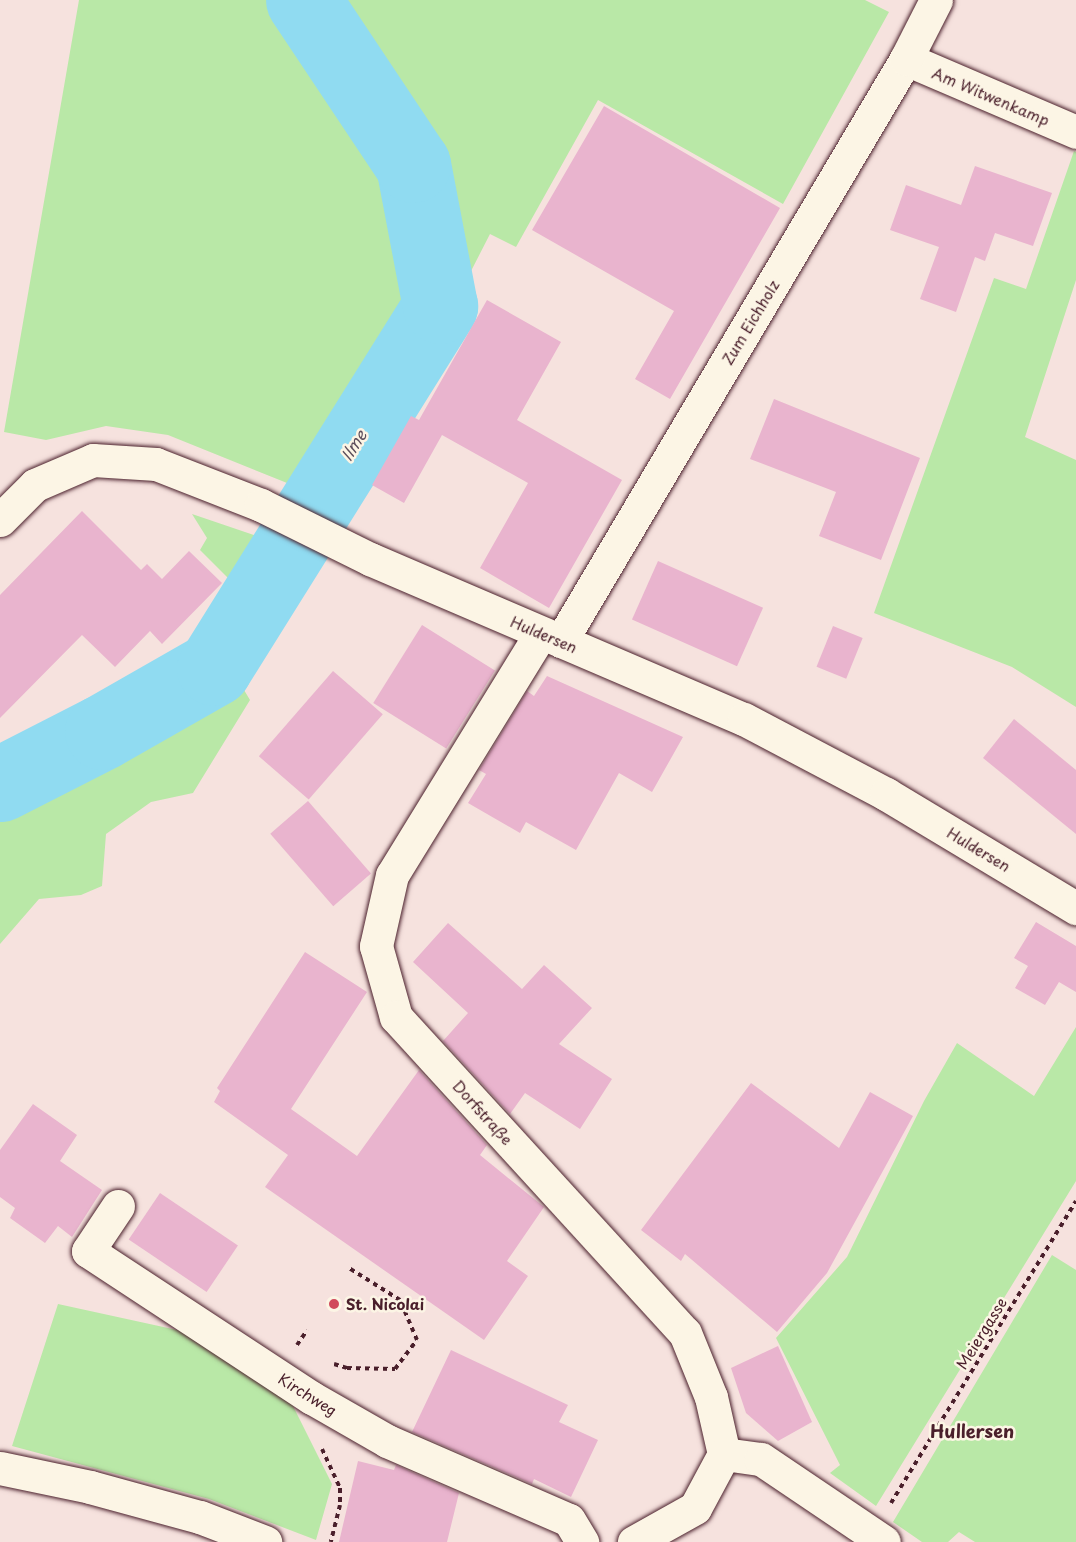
<!DOCTYPE html>
<html>
<head>
<meta charset="utf-8">
<style>
	body { margin:0 }
	#map { position:relative; width:1076px; height:1542px; overflow:hidden; background:#f6e2de; font-family:"Playpen Sans",sans-serif }
	div>[style] { position:absolute }
	.green>* { inset:0; background:#b9e8a7 }
	.river>* { height:75px; margin:-37.5px; padding:0 37.5px; transform-origin:37.5px; border-radius:37.5px; background:#90dbf1 }
	.building>* { inset:0; background:#e9b4ce; transform-origin:0 0 }
	.path>* { height:4px; margin-top:-2px; transform-origin:0; background:repeating-linear-gradient(90deg,#4a1f2b 0 4.5px,transparent 0 9px) }
	.roads { filter:drop-shadow(0 0 2px #4a1f2b) drop-shadow(0 0 2px #4a1f2b) }
	.minor>* { height:33px; margin:-16.5px; padding:0 16.5px; transform-origin:16.5px; border-radius:16.5px; background:#fcf5e5 }
	.dots>* { width:16px; height:16px; translate:-50% -50%; box-sizing:border-box; border:3px solid #fcf5e5; border-radius:50% }
	span { translate:-50% -50%; white-space:nowrap; text-align:center; line-height:1.15; -webkit-text-stroke:5px #fcf5e5; paint-order:stroke }
	.street-label { font-size:15px; color:#4a1f2b }
	.poi-label { font-size:15px; color:#4a1f2b; font-weight:700 }
	.left { translate:0 -50%; text-align:left }
	.water-label { font-size:16px; color:#5c4e5c; font-style:italic }
	.quarter-label { font-size:18px; color:#4a1f2b; font-weight:700 }
</style>
</head>
<body>
<div id="map">
	<div class="green">
		<i style="clip-path:polygon(79px 0,865px 0,889px 12px,783px 204px,598px 100px,516px 247px,490px 234px,407px 396px,337px 509px,302px 489px,168px 435px,106px 426px,46px 440px,4px 432px)"></i>
		<i style="clip-path:polygon(1074px 151px,1076px 152px,1076px 280px,1025px 437px,1076px 460px,1076px 707px,1012px 667px,874px 613px,994px 278px,1026px 289px)"></i>
		<i style="clip-path:polygon(192px 514px,260px 537px,313px 562px,278px 616px,229px 665px,250px 700px,193px 793px,151px 802px,106px 834px,102px 886px,81px 895px,39px 899px,0 944px,0 755px,46px 737px,189px 649px,226px 611px,235px 585px,200px 550px,207px 538px)"></i>
		<i style="clip-path:polygon(1076px 1027px,1076px 1181px,876px 1506px,830px 1473px,840px 1465px,776px 1338px,847px 1257px,924px 1101px,957px 1043px,1034px 1096px)"></i>
		<i style="clip-path:polygon(1052px 1255px,1076px 1270px,1076px 1542px,975px 1542px,959px 1532px,948px 1542px,922px 1542px,893px 1522px)"></i>
		<i style="clip-path:polygon(58px 1304px,200px 1335px,292px 1404px,332px 1484px,316px 1540px,209px 1499px,12px 1446px)"></i>
	</div>
	<div class="river">
		<i style="left:0;top:784px;width:114px;rotate:-27deg"></i>
		<i style="left:102px;top:732px;width:129px;rotate:-29.7deg"></i>
		<i style="left:214px;top:668px;width:427px;rotate:-58deg"></i>
		<i style="left:440px;top:306px;width:144px;rotate:-100.8deg"></i>
		<i style="left:413px;top:165px;width:198px;rotate:-123.7deg"></i>
	</div>
	<div class="building">
		<i style="clip-path:polygon(604px 106px,780px 208px,670px 399px,635px 379px,674px 311px,532px 230px)"></i>
		<i style="clip-path:polygon(975px 166px,1052px 193px,1033px 246px,995px 233px,985px 261px,975px 257px,956px 312px,920px 299px,939px 247px,890px 230px,906px 185px,961px 205px)"></i>
		<i style="clip-path:polygon(487px 300px,561px 342px,517px 420px,622px 480px,549px 608px,480px 568px,528px 483px,442px 435px,404px 503px,372px 485px,411px 416px,419px 420px)"></i>
		<i style="clip-path:polygon(774px 399px,920px 458px,881px 560px,819px 536px,836px 492px,750px 459px)"></i>
		<i style="clip-path:polygon(82px 511px,141px 570px,147px 564px,162px 579px,189px 551px,222px 583px,162px 644px,150px 631px,115px 667px,82px 635px,0 718px,0 595px)"></i>
		<i style="left:658px;top:561px;width:115px;height:64px;rotate:24deg"></i>
		<i style="left:422px;top:625px;width:86px;height:92px;rotate:32deg"></i>
		<i style="left:833px;top:626px;width:32px;height:44px;rotate:22deg"></i>
		<i style="left:333px;top:671px;width:66px;height:113px;rotate:41deg"></i>
		<i style="clip-path:polygon(547px 676px,683px 737px,652px 792px,619px 773px,576px 850px,526px 822px,520px 833px,468px 803px,486px 774px,479px 770px,527px 691px,534px 696px)"></i>
		<i style="clip-path:polygon(1014px 719px,1076px 770px,1076px 834px,983px 758px)"></i>
		<i style="left:308px;top:801px;width:96px;height:50px;rotate:49deg"></i>
		<i style="clip-path:polygon(1036px 922px,1076px 946px,1076px 992px,1059px 982px,1045px 1005px,1015px 988px,1028px 966px,1014px 958px)"></i>
		<i style="clip-path:polygon(448px 923px,522px 989px,544px 965px,592px 1008px,559px 1044px,612px 1079px,580px 1129px,525px 1093px,510px 1114px,443px 1041px,468px 1013px,413px 962px)"></i>
		<i style="clip-path:polygon(305px 952px,367px 992px,291px 1109px,357px 1156px,419px 1070px,487px 1145px,480px 1155px,544px 1207px,507px 1261px,528px 1276px,484px 1340px,265px 1187px,288px 1155px,214px 1102px,220px 1091px,217px 1088px)"></i>
		<i style="clip-path:polygon(751px 1083px,839px 1148px,870px 1092px,913px 1116px,827px 1273px,777px 1332px,685px 1254px,681px 1261px,641px 1230px)"></i>
		<i style="clip-path:polygon(33px 1104px,77px 1135px,60px 1161px,102px 1190px,72px 1237px,58px 1226px,45px 1243px,10px 1218px,15px 1208px,0 1197px,0 1150px)"></i>
		<i style="left:160px;top:1193px;width:94px;height:56px;rotate:34deg"></i>
		<i style="clip-path:polygon(778px 1346px,812px 1422px,778px 1441px,746px 1413px,731px 1368px)"></i>
		<i style="clip-path:polygon(451px 1350px,568px 1405px,559px 1422px,598px 1440px,571px 1497px,534px 1479px,532px 1484px,412px 1432px)"></i>
		<i style="clip-path:polygon(358px 1461px,394px 1470px,396px 1465px,459px 1493px,447px 1542px,339px 1542px)"></i>
	</div>
	<div class="path">
		<i style="left:297px;top:1345px;width:18px;rotate:-56deg"></i>
		<i style="left:334px;top:1364px;width:14px;rotate:17deg"></i>
		<i style="left:347px;top:1368px;width:48px;rotate:1.2deg"></i>
		<i style="left:395px;top:1369px;width:36px;rotate:-53deg"></i>
		<i style="left:417px;top:1340px;width:43px;rotate:-113deg"></i>
		<i style="left:400px;top:1300px;width:60px;rotate:-147.9deg"></i>
		<i style="left:322px;top:1449px;width:43px;rotate:65.2deg"></i>
		<i style="left:340px;top:1488px;width:17px;rotate:90deg"></i>
		<i style="left:340px;top:1505px;width:38px;rotate:104deg"></i>
		<i style="left:891px;top:1503px;width:354px;rotate:-58.5deg"></i>
	</div>
	<div class="roads">
		<div class="minor">
			<i style="left:906px;top:59px;width:185px;rotate:23.2deg"></i>
			<i style="left:0;top:520px;width:49px;rotate:-45deg"></i>
			<i style="left:35px;top:485px;width:63px;rotate:-23.3deg"></i>
			<i style="left:93px;top:460px;width:63px;rotate:3.6deg"></i>
			<i style="left:156px;top:464px;width:113px;rotate:21.3deg"></i>
			<i style="left:261px;top:505px;width:122px;rotate:26.4deg"></i>
			<i style="left:370px;top:559px;width:407px;rotate:23.2deg"></i>
			<i style="left:744px;top:719px;width:161px;rotate:27.8deg"></i>
			<i style="left:886px;top:794px;width:222px;rotate:31deg"></i>
			<i style="left:541px;top:633px;width:284px;rotate:121.6deg"></i>
			<i style="left:392px;top:875px;width:73px;rotate:102.7deg"></i>
			<i style="left:376px;top:946px;width:74px;rotate:74.3deg"></i>
			<i style="left:396px;top:1017px;width:428px;rotate:47.6deg"></i>
			<i style="left:685px;top:1333px;width:69px;rotate:67.9deg"></i>
			<i style="left:711px;top:1397px;width:58px;rotate:77.2deg"></i>
			<i style="left:724px;top:1454px;width:61px;rotate:118.2deg"></i>
			<i style="left:695px;top:1508px;width:70px;rotate:150.9deg"></i>
			<i style="left:561px;top:641px;width:677px;rotate:-59.34deg"></i>
			<i style="left:906px;top:59px;width:66px;rotate:-63deg"></i>
			<i style="left:118px;top:1206px;width:54px;rotate:123.7deg"></i>
			<i style="left:88px;top:1251px;width:268px;rotate:33.3deg"></i>
			<i style="left:312px;top:1398px;width:86px;rotate:29.8deg"></i>
			<i style="left:387px;top:1441px;width:198px;rotate:23.5deg"></i>
			<i style="left:569px;top:1520px;width:26px;rotate:59deg"></i>
			<i style="left:724px;top:1454px;width:37px;rotate:8deg"></i>
			<i style="left:761px;top:1459px;width:148px;rotate:34deg"></i>
			<i style="left:0;top:1468px;width:92px;rotate:11.9deg"></i>
			<i style="left:90px;top:1487px;width:114px;rotate:15.3deg"></i>
			<i style="left:200px;top:1517px;width:70px;rotate:21deg"></i>
		</div>
	</div>
	<div class="dots">
		<i style="left:334px;top:1304px;background:#d1495b"></i>
	</div>
	<div class="street-label">
		<span style="left:991px;top:96px;rotate:23deg">Am Witwenkamp</span>
		<span style="left:750px;top:322px;rotate:-59deg">Zum Eichholz</span>
		<span style="left:544px;top:634px;rotate:23deg">Huldersen</span>
		<span style="left:979px;top:849px;rotate:31deg">Huldersen</span>
		<span style="left:483px;top:1112px;rotate:48deg">Dorfstraße</span>
		<span style="left:981px;top:1333px;rotate:-58deg">Meiergasse</span>
		<span style="left:308px;top:1394px;rotate:32deg">Kirchweg</span>
	</div>
	<div class="poi-label">
		<span class="left" style="left:346px;top:1304px">St. Nicolai</span>
	</div>
	<div class="water-label">
		<span style="left:353px;top:445px;rotate:-58deg">Ilme</span>
	</div>
	<div class="quarter-label">
		<span style="left:972px;top:1431px">Hullersen</span>
	</div>
</div>
</body>
</html>
